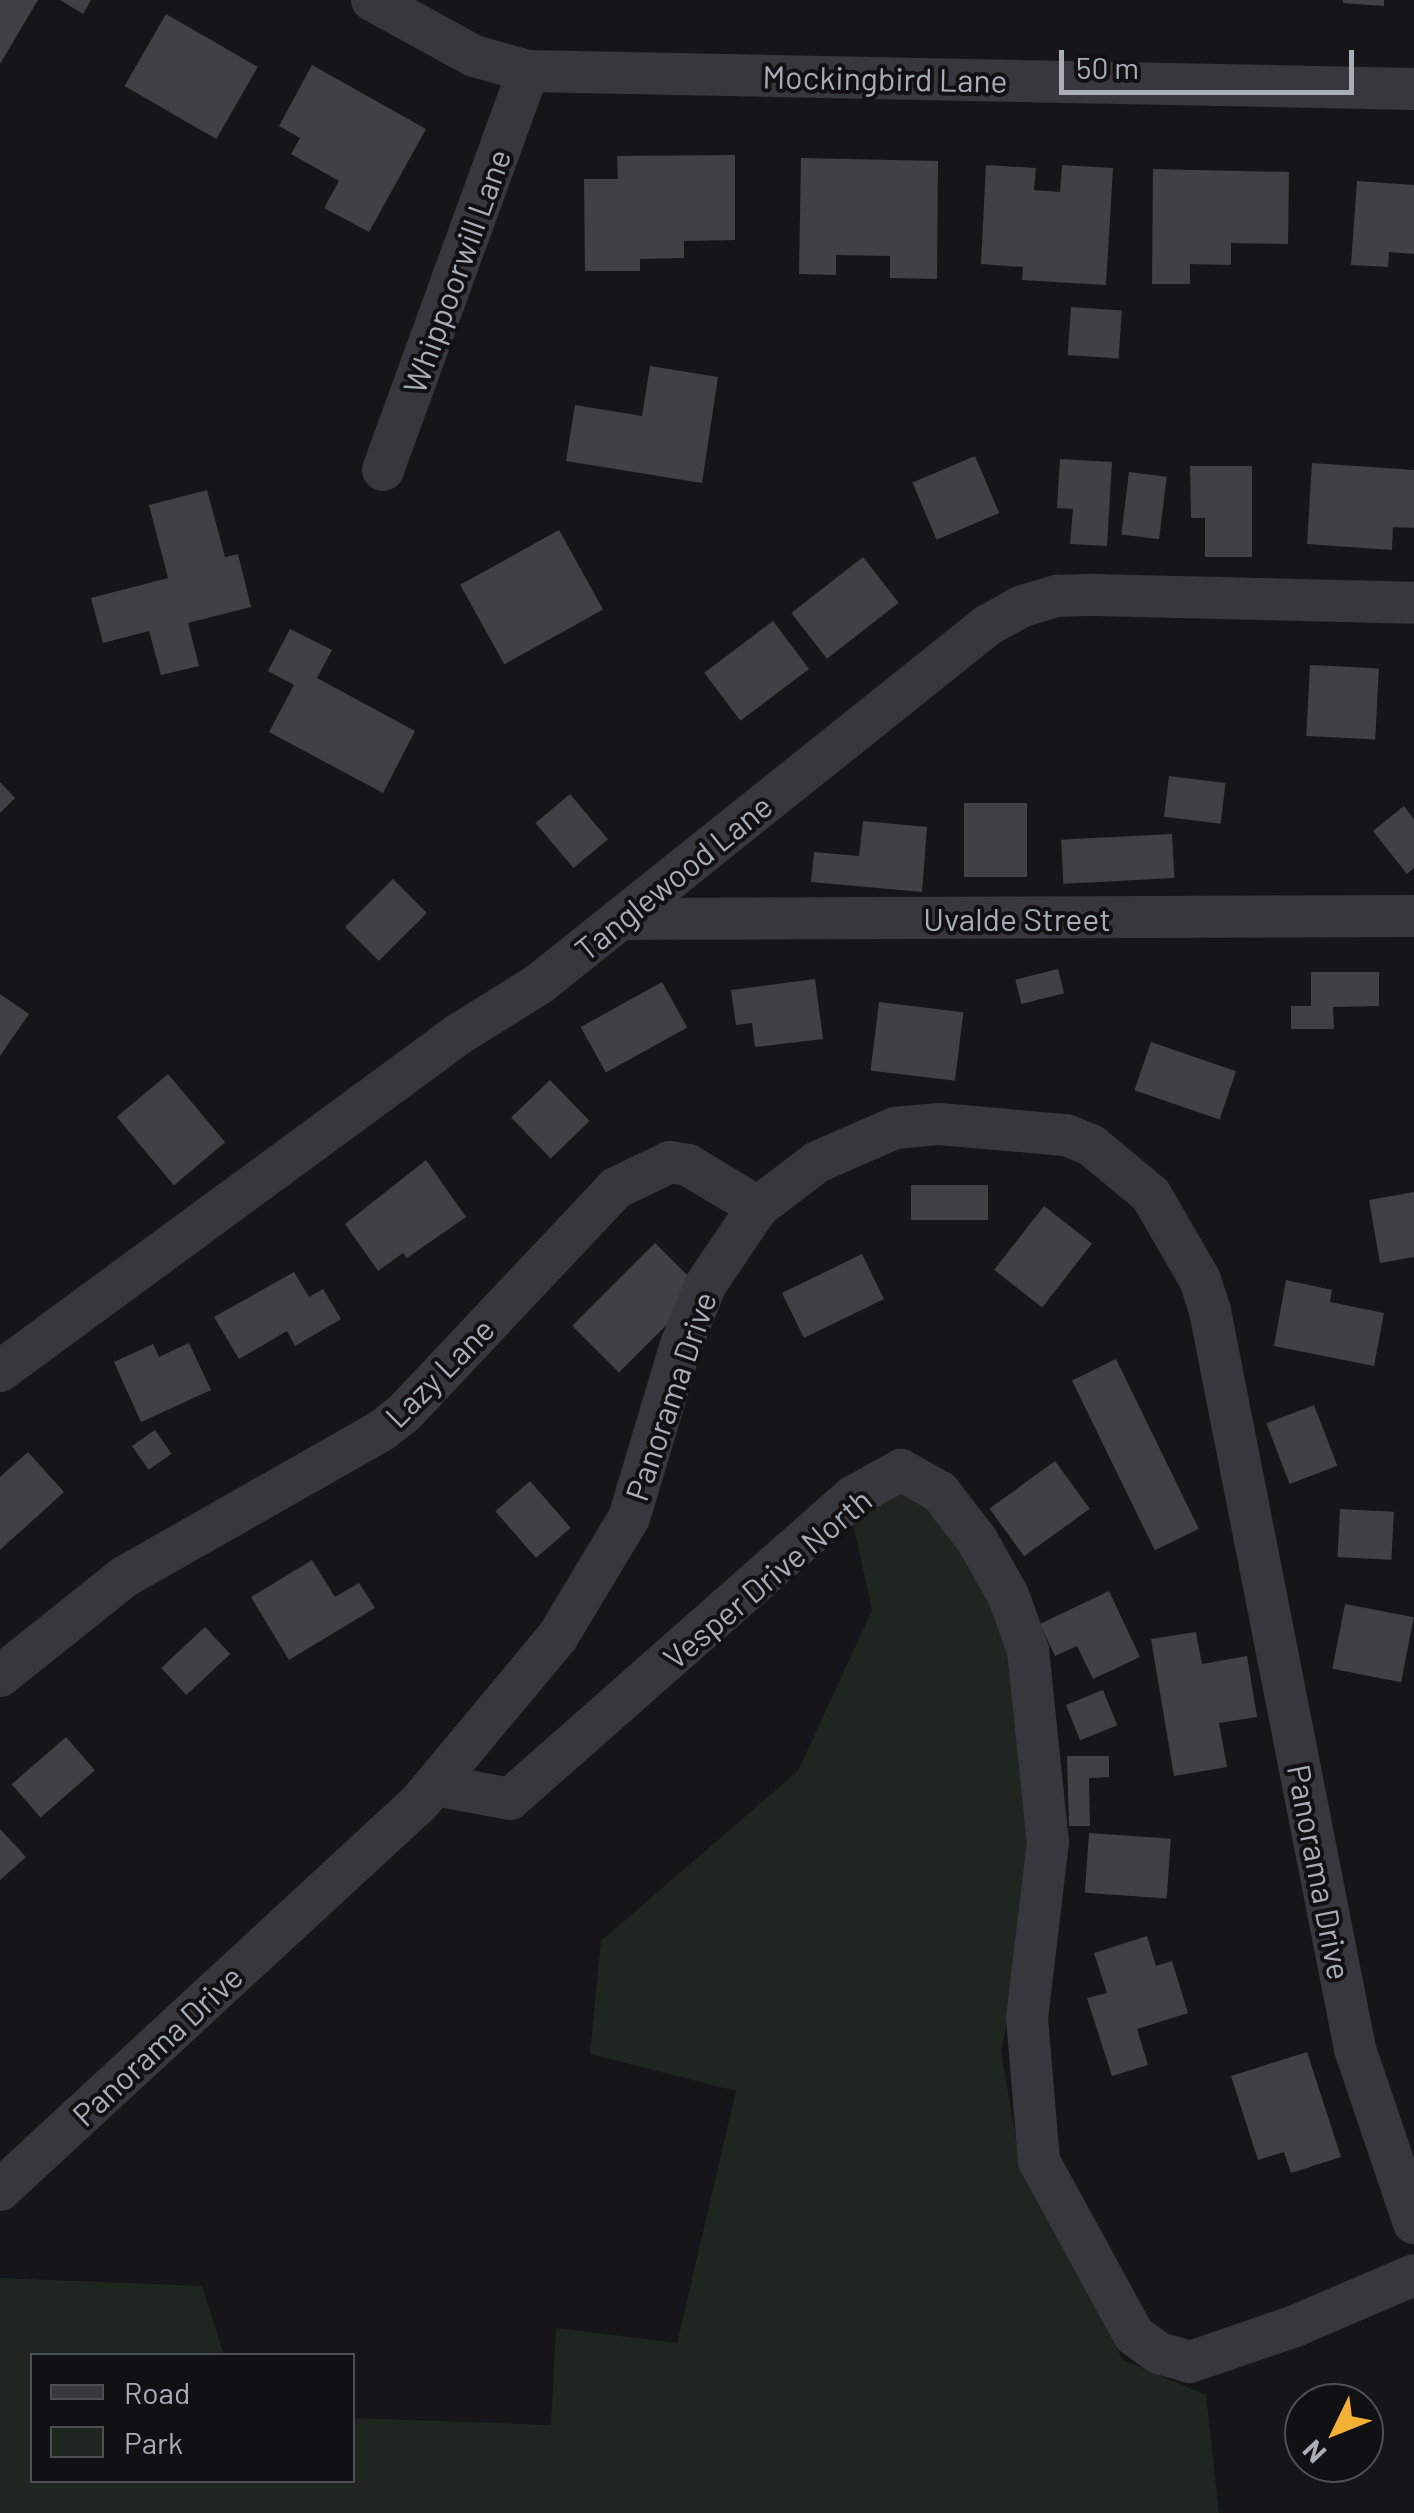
<!DOCTYPE html>
<html>
<head>
<meta charset="utf-8">
<style>
	body { margin:0 }
	#map { position:relative; width:1414px; height:2513px; overflow:hidden; background:#161618; font-family:Barlow,sans-serif }
	div>[style] { position:absolute }
	.green>* { inset:0; background:#1e261f }
	.building>* { inset:0; background:#404145; transform-origin:0 0 }
	.minor>* { height:42px; margin:-21px; padding:0 21px; transform-origin:21px; border-radius:21px; background:#37383d }
	span { translate:-50% -50%; white-space:nowrap; text-align:center; line-height:1.15; -webkit-text-stroke:8px #111113; paint-order:stroke }
	.street-label { font-size:32px; color:#a8adb8 }
	.legend { position:absolute; left:30px; top:2353px; width:325px; height:130px; box-sizing:border-box; background:#111113; border:2px solid #4d4f55; margin:0; padding:12px 18px; list-style:none; font-size:30px; color:#a8adb8 }
	.legend li { display:flex; align-items:center; gap:20px; height:50px }
	.legend b { width:50px; border:2px solid #4d4f55 }
	.north { position:absolute; left:1284px; top:2383px; width:100px; height:100px; box-sizing:border-box; background:#111113; border:2px solid #4d4f55; border-radius:50%; rotate:227deg; font-size:28px; font-weight:700; line-height:40px; text-align:center; color:#a8adb8 }
	.north::after { content:''; display:block; margin:auto; width:35px; height:45px; background:#f2b134; clip-path:polygon(50% 0,100% 100%,50% 72%,0 100%) }
	.scale { position:absolute; left:1059px; top:50px; width:295px; height:45px; box-sizing:border-box; border:5px solid #a8adb8; border-top:0; padding-left:12px; font-size:30px; line-height:35px; white-space:nowrap; color:#a8adb8; -webkit-text-stroke:8px #111113; paint-order:stroke }
</style>
</head>
<body>
<div id="map">
	<div class="green">
		<i style="clip-path:polygon(899px 1485px,945px 1514px,980px 1566px,1031px 1729px,1026px 1935px,1001px 2050px,1020px 2164px,1123px 2360px,1206px 2395px,1219px 2513px,0 2513px,0 2278px,202px 2286px,224px 2355px,32px 2356px,32px 2480px,352px 2480px,353px 2418px,551px 2425px,556px 2328px,677px 2343px,736px 2091px,590px 2054px,601px 1941px,798px 1771px,872px 1610px,853px 1523px)"></i>
	</div>
	<div class="building">
		<i style="clip-path:polygon(0 0,38px 0,0 64px)"></i>
		<i style="clip-path:polygon(60px 0,91px 0,83px 14px)"></i>
		<i style="clip-path:polygon(1343px 0,1384px 0,1384px 6px,1343px 3px)"></i>
		<i style="left:166px;top:14px;width:106px;height:83px;rotate:30deg"></i>
		<i style="clip-path:polygon(312px 65px,426px 129px,369px 232px,324px 208px,339px 181px,291px 154px,300px 138px,279px 126px)"></i>
		<i style="clip-path:polygon(735px 155px,735px 240px,684px 241px,684px 258px,640px 259px,640px 271px,585px 271px,584px 179px,618px 179px,617px 156px)"></i>
		<i style="clip-path:polygon(801px 158px,938px 161px,937px 279px,890px 278px,890px 256px,836px 255px,836px 275px,799px 274px)"></i>
		<i style="clip-path:polygon(986px 165px,1036px 168px,1034px 190px,1060px 192px,1062px 165px,1113px 168px,1106px 285px,1022px 280px,1023px 267px,981px 264px)"></i>
		<i style="clip-path:polygon(1153px 169px,1289px 172px,1288px 244px,1231px 243px,1231px 265px,1190px 264px,1190px 284px,1152px 284px)"></i>
		<i style="clip-path:polygon(1357px 181px,1414px 185px,1414px 254px,1389px 252px,1388px 267px,1351px 265px)"></i>
		<i style="left:1071px;top:307px;width:51px;height:48px;rotate:4deg"></i>
		<i style="clip-path:polygon(650px 366px,718px 377px,702px 483px,566px 461px,575px 405px,642px 416px)"></i>
		<i style="left:975px;top:456px;width:62px;height:68px;rotate:67deg"></i>
		<i style="clip-path:polygon(1060px 459px,1112px 462px,1107px 546px,1070px 544px,1073px 509px,1057px 508px)"></i>
		<i style="clip-path:polygon(1312px 463px,1414px 470px,1414px 528px,1393px 527px,1392px 550px,1307px 544px)"></i>
		<i style="clip-path:polygon(1190px 466px,1252px 466px,1252px 557px,1205px 557px,1205px 518px,1191px 518px)"></i>
		<i style="left:1129px;top:472px;width:38px;height:63px;rotate:7deg"></i>
		<i style="clip-path:polygon(207px 490px,225px 557px,238px 554px,251px 607px,188px 623px,199px 666px,161px 675px,149px 631px,103px 643px,91px 598px,168px 578px,149px 505px)"></i>
		<i style="left:559px;top:530px;width:91px;height:113px;rotate:61deg"></i>
		<i style="left:863px;top:557px;width:58px;height:91px;rotate:52deg"></i>
		<i style="left:773px;top:621px;width:60px;height:86px;rotate:53deg"></i>
		<i style="clip-path:polygon(290px 629px,332px 650px,317px 678px,415px 731px,383px 793px,269px 732px,294px 685px,268px 671px)"></i>
		<i style="left:1310px;top:665px;width:69px;height:71px;rotate:3deg"></i>
		<i style="left:1169px;top:776px;width:57px;height:41px;rotate:7deg"></i>
		<i style="clip-path:polygon(0 782px,15px 798px,0 813px)"></i>
		<i style="left:570px;top:794px;width:59px;height:45px;rotate:50deg"></i>
		<i style="left:964px;top:803px;width:63px;height:74px"></i>
		<i style="clip-path:polygon(1404px 806px,1414px 819px,1414px 868px,1407px 874px,1373px 831px)"></i>
		<i style="clip-path:polygon(863px 821px,927px 827px,922px 892px,811px 882px,814px 852px,859px 856px)"></i>
		<i style="left:1172px;top:834px;width:44px;height:111px;rotate:87deg"></i>
		<i style="left:393px;top:879px;width:48px;height:68px;rotate:45deg"></i>
		<i style="left:1058px;top:969px;width:25px;height:44px;rotate:76deg"></i>
		<i style="clip-path:polygon(1311px 972px,1379px 972px,1379px 1006px,1333px 1007px,1334px 1029px,1291px 1029px,1291px 1006px,1311px 1006px)"></i>
		<i style="clip-path:polygon(815px 979px,823px 1039px,755px 1047px,752px 1023px,736px 1025px,731px 990px)"></i>
		<i style="left:662px;top:982px;width:52px;height:93px;rotate:61deg"></i>
		<i style="clip-path:polygon(0 994px,29px 1014px,0 1056px)"></i>
		<i style="left:879px;top:1002px;width:85px;height:69px;rotate:7deg"></i>
		<i style="left:1151px;top:1042px;width:90px;height:51px;rotate:19deg"></i>
		<i style="left:168px;top:1074px;width:89px;height:67px;rotate:50deg"></i>
		<i style="left:550px;top:1080px;width:57px;height:54px;rotate:46deg"></i>
		<i style="clip-path:polygon(426px 1160px,466px 1217px,407px 1258px,403px 1253px,378px 1271px,345px 1224px)"></i>
		<i style="left:911px;top:1185px;width:77px;height:35px"></i>
		<i style="clip-path:polygon(1414px 1192px,1414px 1257px,1380px 1263px,1369px 1200px)"></i>
		<i style="left:1044px;top:1206px;width:61px;height:81px;rotate:38deg"></i>
		<i style="left:655px;top:1243px;width:66px;height:117px;rotate:45deg"></i>
		<i style="left:862px;top:1254px;width:50px;height:89px;rotate:64deg"></i>
		<i style="clip-path:polygon(294px 1272px,309px 1297px,323px 1289px,341px 1319px,295px 1346px,287px 1331px,239px 1359px,214px 1317px)"></i>
		<i style="clip-path:polygon(1286px 1280px,1332px 1290px,1330px 1302px,1384px 1313px,1374px 1366px,1274px 1346px)"></i>
		<i style="clip-path:polygon(189px 1343px,211px 1390px,141px 1422px,114px 1362px,153px 1344px,159px 1357px)"></i>
		<i style="left:1116px;top:1359px;width:189px;height:49px;rotate:64deg"></i>
		<i style="left:1314px;top:1405px;width:65px;height:51px;rotate:69deg"></i>
		<i style="left:155px;top:1430px;width:29px;height:28px;rotate:55deg"></i>
		<i style="clip-path:polygon(28px 1452px,64px 1492px,0 1550px,0 1477px)"></i>
		<i style="left:1055px;top:1461px;width:59px;height:81px;rotate:54deg"></i>
		<i style="left:530px;top:1481px;width:62px;height:46px;rotate:49deg"></i>
		<i style="left:1340px;top:1509px;width:54px;height:48px;rotate:3deg"></i>
		<i style="clip-path:polygon(312px 1560px,335px 1597px,359px 1583px,375px 1608px,289px 1660px,251px 1597px)"></i>
		<i style="clip-path:polygon(1109px 1591px,1140px 1657px,1093px 1679px,1077px 1646px,1055px 1656px,1040px 1624px)"></i>
		<i style="left:1345px;top:1604px;width:70px;height:66px;rotate:11deg"></i>
		<i style="left:205px;top:1627px;width:37px;height:60px;rotate:47deg"></i>
		<i style="clip-path:polygon(1196px 1632px,1202px 1664px,1247px 1656px,1257px 1717px,1219px 1723px,1227px 1767px,1174px 1776px,1151px 1639px)"></i>
		<i style="left:1103px;top:1690px;width:38px;height:40px;rotate:68deg"></i>
		<i style="left:66px;top:1737px;width:44px;height:72px;rotate:49deg"></i>
		<i style="clip-path:polygon(1067px 1756px,1109px 1756px,1109px 1777px,1089px 1778px,1090px 1826px,1069px 1826px)"></i>
		<i style="clip-path:polygon(0 1829px,26px 1857px,0 1880px)"></i>
		<i style="left:1089px;top:1833px;width:82px;height:60px;rotate:4deg"></i>
		<i style="clip-path:polygon(1147px 1936px,1156px 1966px,1172px 1961px,1188px 2013px,1137px 2029px,1148px 2065px,1112px 2076px,1087px 1998px,1107px 1993px,1094px 1953px)"></i>
		<i style="clip-path:polygon(1307px 2052px,1341px 2157px,1291px 2173px,1284px 2152px,1258px 2160px,1231px 2076px)"></i>
	</div>
	<div class="minor">
		<i style="left:372px;top:0;width:116px;rotate:28.8deg"></i>
		<i style="left:474px;top:56px;width:56px;rotate:15.5deg"></i>
		<i style="left:528px;top:71px;width:886px;rotate:1.16deg"></i>
		<i style="left:383px;top:470px;width:425px;rotate:-70deg"></i>
		<i style="left:620px;top:919px;width:794px;rotate:-0.22deg"></i>
		<i style="left:0;top:1371px;width:569px;rotate:-36.29deg"></i>
		<i style="left:459px;top:1034px;width:94px;rotate:-32deg"></i>
		<i style="left:539px;top:984px;width:575px;rotate:-38.64deg"></i>
		<i style="left:988px;top:625px;width:37px;rotate:-29deg"></i>
		<i style="left:1020px;top:607px;width:39px;rotate:-17deg"></i>
		<i style="left:1057px;top:596px;width:37px;rotate:-2deg"></i>
		<i style="left:1094px;top:595px;width:320px;rotate:1.4deg"></i>
		<i style="left:0;top:1676px;width:159px;rotate:-38.6deg"></i>
		<i style="left:124px;top:1577px;width:296px;rotate:-29.6deg"></i>
		<i style="left:381px;top:1431px;width:29px;rotate:-38deg"></i>
		<i style="left:404px;top:1413px;width:309px;rotate:-46.7deg"></i>
		<i style="left:616px;top:1188px;width:60px;rotate:-25.7deg"></i>
		<i style="left:670px;top:1162px;width:18px;rotate:9deg"></i>
		<i style="left:688px;top:1165px;width:82px;rotate:31deg"></i>
		<i style="left:436px;top:1785px;width:75px;rotate:10.7deg"></i>
		<i style="left:510px;top:1799px;width:458px;rotate:-41.4deg"></i>
		<i style="left:854px;top:1496px;width:54px;rotate:-29deg"></i>
		<i style="left:901px;top:1470px;width:45px;rotate:29.4deg"></i>
		<i style="left:940px;top:1492px;width:61px;rotate:52.4deg"></i>
		<i style="left:977px;top:1540px;width:63px;rotate:60.6deg"></i>
		<i style="left:1008px;top:1595px;width:59px;rotate:70deg"></i>
		<i style="left:1028px;top:1650px;width:193px;rotate:84.1deg"></i>
		<i style="left:1048px;top:1842px;width:177px;rotate:96.8deg"></i>
		<i style="left:1027px;top:2018px;width:144px;rotate:85.2deg"></i>
		<i style="left:1039px;top:2161px;width:198px;rotate:61.4deg"></i>
		<i style="left:1134px;top:2335px;width:31px;rotate:36deg"></i>
		<i style="left:1159px;top:2353px;width:32px;rotate:16deg"></i>
		<i style="left:1190px;top:2362px;width:111px;rotate:-18.9deg"></i>
		<i style="left:1295px;top:2326px;width:129px;rotate:-23.2deg"></i>
		<i style="left:0;top:2190px;width:570px;rotate:-42.73deg"></i>
		<i style="left:419px;top:1803px;width:217px;rotate:-50.2deg"></i>
		<i style="left:558px;top:1636px;width:138px;rotate:-59deg"></i>
		<i style="left:629px;top:1518px;width:181px;rotate:-73.3deg"></i>
		<i style="left:681px;top:1345px;width:66px;rotate:-67.7deg"></i>
		<i style="left:706px;top:1284px;width:93px;rotate:-56deg"></i>
		<i style="left:758px;top:1207px;width:74px;rotate:-37.3deg"></i>
		<i style="left:817px;top:1162px;width:85px;rotate:-23.6deg"></i>
		<i style="left:895px;top:1128px;width:44px;rotate:-5.2deg"></i>
		<i style="left:939px;top:1124px;width:127px;rotate:5deg"></i>
		<i style="left:1066px;top:1135px;width:27px;rotate:22deg"></i>
		<i style="left:1091px;top:1145px;width:78px;rotate:39.8deg"></i>
		<i style="left:1151px;top:1195px;width:98px;rotate:60deg"></i>
		<i style="left:1200px;top:1280px;width:33px;rotate:72deg"></i>
		<i style="left:1210px;top:1311px;width:752px;rotate:78.88deg"></i>
		<i style="left:1355px;top:2049px;width:184px;rotate:71.3deg"></i>
	</div>
	<div class="street-label">
		<span style="left:885px;top:78px;rotate:1deg">Mockingbird Lane</span>
		<span style="left:456px;top:271px;rotate:-70deg">Whippoorwill Lane</span>
		<span style="left:673px;top:877px;rotate:-39deg">Tanglewood Lane</span>
		<span style="left:1017px;top:918px">Uvalde Street</span>
		<span style="left:439px;top:1372px;rotate:-45deg">Lazy Lane</span>
		<span style="left:670px;top:1396px;rotate:-71deg">Panorama Drive</span>
		<span style="left:767px;top:1578px;rotate:-40deg">Vesper Drive North</span>
		<span style="left:1320px;top:1872px;rotate:79deg">Panorama Drive</span>
		<span style="left:157px;top:2045px;rotate:-43deg">Panorama Drive</span>
	</div>
	<ul class="legend">
	<li><b style="height:12px;background:#37383d"></b>Road</li>
	<li><b style="height:28px;background:#1e261f"></b>Park</li>
	</ul>
	<div class="north">N</div>
	<div class="scale">50 m</div>
</div>
</body>
</html>
